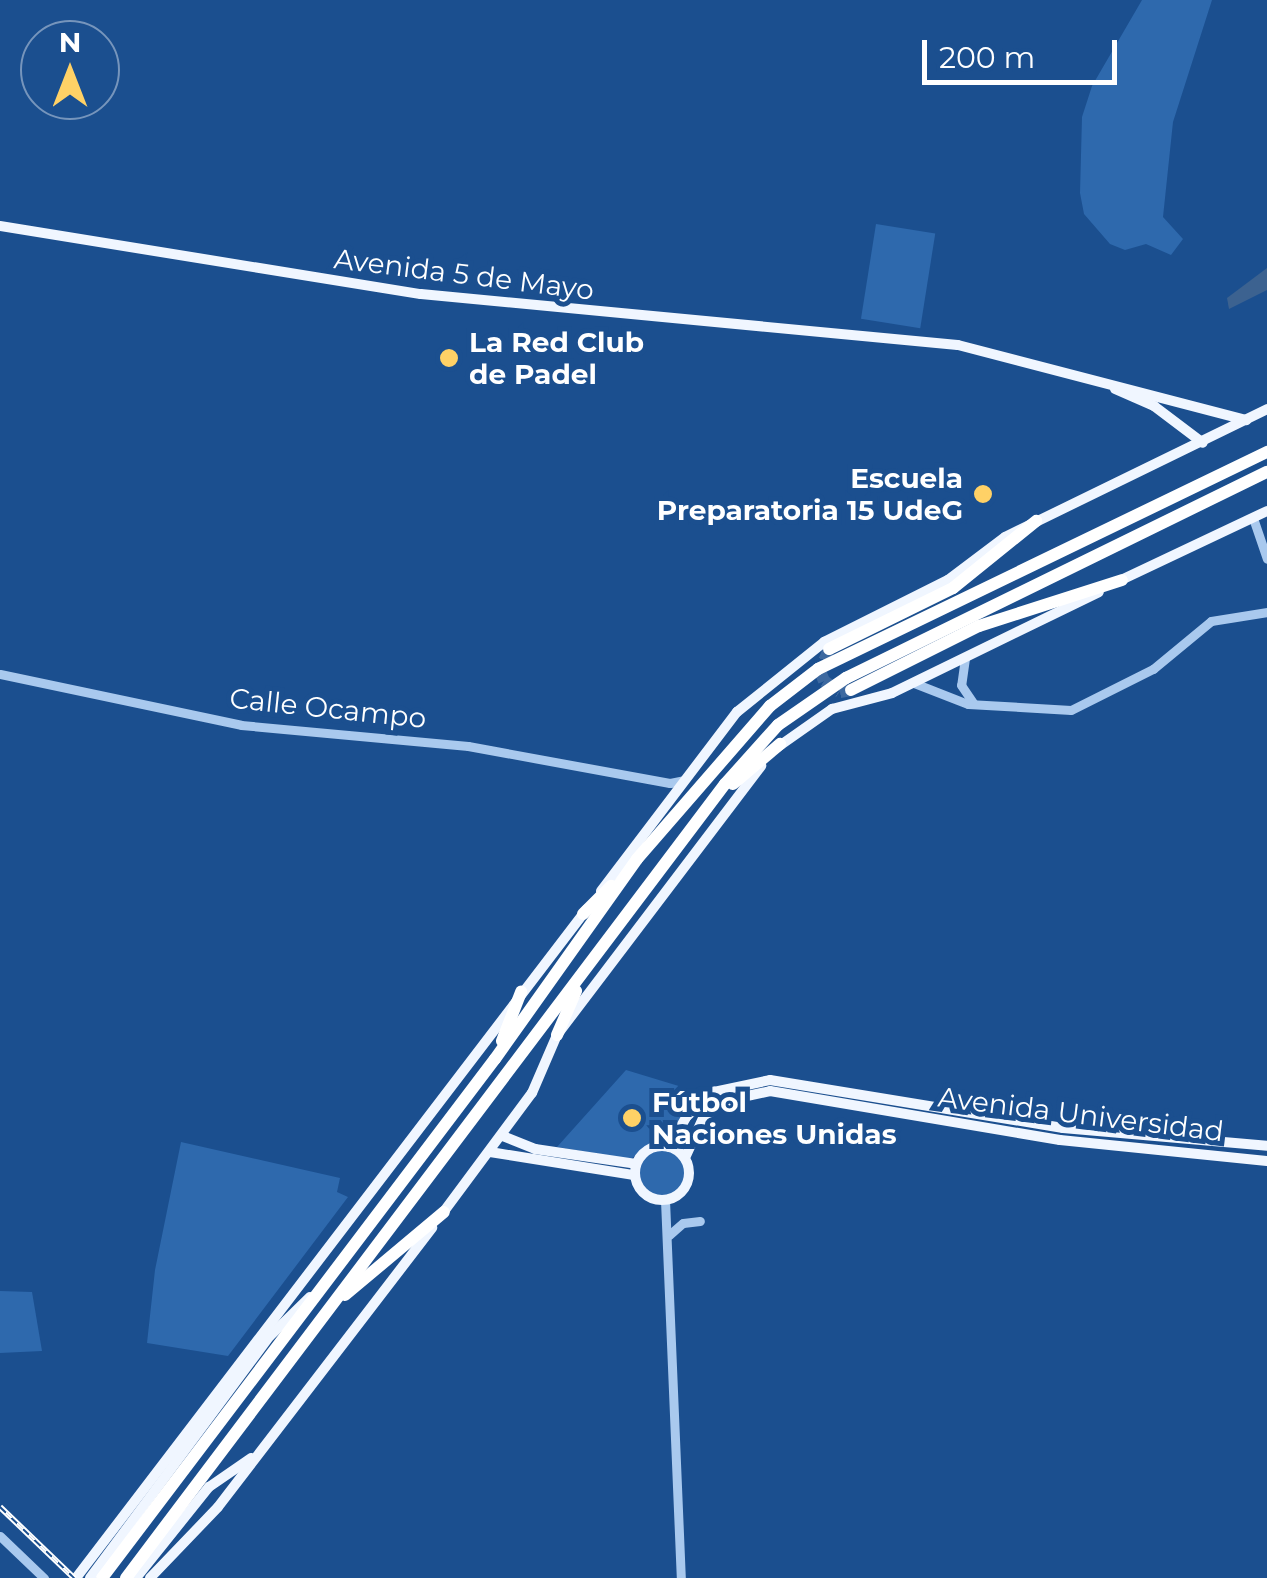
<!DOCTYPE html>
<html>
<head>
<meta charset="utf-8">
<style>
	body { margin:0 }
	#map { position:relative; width:1267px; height:1578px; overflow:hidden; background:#1b4f8f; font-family:Montserrat,sans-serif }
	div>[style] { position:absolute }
	.green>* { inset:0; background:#2e69ad; transform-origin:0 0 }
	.round { border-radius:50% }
	.water>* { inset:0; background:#3c6290 }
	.highway-tunnel>* { height:12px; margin-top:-6px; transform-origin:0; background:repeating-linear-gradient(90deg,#3d69a0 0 12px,transparent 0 18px) }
	.minor>* { height:9px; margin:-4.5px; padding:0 4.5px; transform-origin:4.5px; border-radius:4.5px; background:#a9c9ee }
	.major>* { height:10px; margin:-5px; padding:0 5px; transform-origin:5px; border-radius:5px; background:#f0f6ff }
	.major>.ring { margin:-5px; padding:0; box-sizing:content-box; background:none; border:10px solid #f0f6ff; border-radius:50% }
	.highway>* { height:12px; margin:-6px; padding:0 6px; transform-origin:6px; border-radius:6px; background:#fff }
	.rail>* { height:6px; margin-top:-3px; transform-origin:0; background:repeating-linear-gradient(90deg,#1b4f8f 0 8px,#fff 0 16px); box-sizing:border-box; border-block:2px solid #fff }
	.dots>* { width:28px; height:28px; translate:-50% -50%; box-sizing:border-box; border:5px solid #1b4f8f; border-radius:50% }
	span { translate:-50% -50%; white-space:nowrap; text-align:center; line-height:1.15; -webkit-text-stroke:10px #1b4f8f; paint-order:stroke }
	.street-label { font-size:28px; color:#fff }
	.poi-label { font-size:28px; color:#fff; font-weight:700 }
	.left { translate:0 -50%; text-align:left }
	.right { translate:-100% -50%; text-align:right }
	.north { position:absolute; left:20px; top:20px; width:100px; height:100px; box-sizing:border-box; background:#1b4f8f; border:2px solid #7695bc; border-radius:50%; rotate:0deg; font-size:28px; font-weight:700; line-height:40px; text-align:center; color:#fff }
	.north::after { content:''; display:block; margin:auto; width:35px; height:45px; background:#ffd166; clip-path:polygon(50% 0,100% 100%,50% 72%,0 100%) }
	.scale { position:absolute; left:922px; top:40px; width:195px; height:45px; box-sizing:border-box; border:5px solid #fff; border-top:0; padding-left:12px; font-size:30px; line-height:35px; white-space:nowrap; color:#fff; -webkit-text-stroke:8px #1b4f8f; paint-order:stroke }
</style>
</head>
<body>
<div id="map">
	<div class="green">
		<i style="clip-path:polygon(1142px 0,1212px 0,1173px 122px,1163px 217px,1183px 239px,1171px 255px,1146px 244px,1125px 250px,1110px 244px,1084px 214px,1080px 193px,1082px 117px,1092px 86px)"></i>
		<i style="left:876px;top:224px;width:60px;height:96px;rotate:9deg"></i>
		<i style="clip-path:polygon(626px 1070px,705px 1094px,668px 1141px,650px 1144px,631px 1159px,557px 1147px)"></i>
		<i style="clip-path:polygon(181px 1142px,340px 1178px,337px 1192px,348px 1197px,228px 1356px,147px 1343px,155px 1270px)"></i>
		<i class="round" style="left:638px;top:1149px;width:48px;height:48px"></i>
		<i style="clip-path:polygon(0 1291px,32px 1292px,42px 1351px,0 1353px)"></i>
	</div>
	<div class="water">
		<i style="clip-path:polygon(1267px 268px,1267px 290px,1229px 309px,1227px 298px)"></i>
	</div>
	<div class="highway-tunnel">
		<i style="left:829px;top:649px;width:24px;rotate:112deg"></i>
		<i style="left:820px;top:671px;width:11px;rotate:68deg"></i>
		<i style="left:824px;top:681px;width:19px;rotate:35deg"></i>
		<i style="left:840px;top:692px;width:11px;rotate:-10deg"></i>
	</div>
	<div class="minor">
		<i style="left:1253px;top:518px;width:43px;rotate:71.1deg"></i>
		<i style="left:965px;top:658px;width:27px;rotate:98deg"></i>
		<i style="left:961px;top:685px;width:23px;rotate:56deg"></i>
		<i style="left:0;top:674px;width:246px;rotate:11.9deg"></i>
		<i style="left:241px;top:725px;width:228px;rotate:5.3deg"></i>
		<i style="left:468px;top:746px;width:205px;rotate:10.4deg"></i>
		<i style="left:670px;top:783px;width:14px;rotate:-12deg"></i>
		<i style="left:914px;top:683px;width:58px;rotate:21.3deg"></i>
		<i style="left:968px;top:704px;width:103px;rotate:3.3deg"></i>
		<i style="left:1071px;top:710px;width:92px;rotate:-26.6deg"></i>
		<i style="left:1153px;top:669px;width:75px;rotate:-39.6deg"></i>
		<i style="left:1211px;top:621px;width:57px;rotate:-9.1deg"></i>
		<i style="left:665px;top:1200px;width:378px;rotate:87.6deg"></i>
		<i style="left:669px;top:1235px;width:18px;rotate:-41deg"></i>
		<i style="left:683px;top:1223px;width:17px;rotate:-7deg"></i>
		<i style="left:0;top:1536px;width:61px;rotate:43.7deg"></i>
	</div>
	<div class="major">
		<i style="left:0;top:226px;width:426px;rotate:9.2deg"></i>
		<i style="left:421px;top:294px;width:539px;rotate:5.43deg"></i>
		<i style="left:958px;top:345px;width:298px;rotate:14.6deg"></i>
		<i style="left:1115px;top:389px;width:43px;rotate:23.6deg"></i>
		<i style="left:1154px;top:406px;width:61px;rotate:37.1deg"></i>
		<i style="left:1119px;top:581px;width:164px;rotate:-25.3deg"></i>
		<i style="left:775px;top:749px;width:70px;rotate:-35.1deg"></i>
		<i style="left:832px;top:709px;width:62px;rotate:-14.9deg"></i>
		<i style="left:892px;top:693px;width:230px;rotate:-26deg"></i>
		<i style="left:601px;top:891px;width:225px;rotate:-52.8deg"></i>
		<i style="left:737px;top:712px;width:112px;rotate:-38.8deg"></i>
		<i style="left:824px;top:642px;width:139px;rotate:-26.6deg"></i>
		<i style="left:948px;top:580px;width:71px;rotate:-37deg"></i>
		<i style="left:1005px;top:537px;width:292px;rotate:-26deg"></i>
		<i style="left:503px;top:1136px;width:35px;rotate:22deg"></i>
		<i style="left:535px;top:1149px;width:102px;rotate:8.4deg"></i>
		<i class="ring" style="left:635px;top:1146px;width:44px;height:44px"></i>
		<i style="left:669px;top:1147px;width:34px;rotate:-60deg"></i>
		<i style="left:686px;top:1117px;width:38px;rotate:-42deg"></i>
		<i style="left:714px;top:1092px;width:57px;rotate:-12.1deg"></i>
		<i style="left:770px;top:1080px;width:297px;rotate:9.3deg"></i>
		<i style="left:1063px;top:1128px;width:205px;rotate:5deg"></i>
		<i style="left:490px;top:1152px;width:146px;rotate:9.1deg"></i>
		<i style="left:685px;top:1158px;width:46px;rotate:-65.7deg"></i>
		<i style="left:704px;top:1116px;width:34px;rotate:-30deg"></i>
		<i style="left:733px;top:1099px;width:38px;rotate:-12deg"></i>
		<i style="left:770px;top:1091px;width:294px;rotate:9.6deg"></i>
		<i style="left:1060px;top:1140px;width:208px;rotate:5.8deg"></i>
		<i style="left:442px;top:1214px;width:151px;rotate:-53.4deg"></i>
		<i style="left:532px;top:1093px;width:63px;rotate:-66.7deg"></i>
		<i style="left:557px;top:1035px;width:338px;rotate:-52.8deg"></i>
		<i style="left:76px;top:1578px;width:842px;rotate:-52.63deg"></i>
		<i style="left:90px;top:1578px;width:302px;rotate:-53.4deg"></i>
		<i style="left:270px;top:1336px;width:56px;rotate:-44.3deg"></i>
		<i style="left:136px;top:1578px;width:117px;rotate:-51.3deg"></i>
		<i style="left:209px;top:1487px;width:51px;rotate:-34.6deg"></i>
		<i style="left:150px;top:1578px;width:98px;rotate:-46.2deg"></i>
		<i style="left:218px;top:1507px;width:352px;rotate:-52.5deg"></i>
	</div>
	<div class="highway">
		<i style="left:829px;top:649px;width:138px;rotate:-26.2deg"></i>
		<i style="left:953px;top:588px;width:107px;rotate:-38.9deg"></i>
		<i style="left:851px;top:690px;width:143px;rotate:-26.6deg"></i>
		<i style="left:979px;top:626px;width:150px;rotate:-17.8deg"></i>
		<i style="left:733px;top:784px;width:62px;rotate:-40.4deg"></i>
		<i style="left:583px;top:914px;width:40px;rotate:-45deg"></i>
		<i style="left:557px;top:1035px;width:48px;rotate:-66.6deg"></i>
		<i style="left:502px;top:1041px;width:53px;rotate:-68.8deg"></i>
		<i style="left:345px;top:1295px;width:129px;rotate:-40deg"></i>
		<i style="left:102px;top:1578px;width:651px;rotate:-52.87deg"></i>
		<i style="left:495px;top:1059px;width:245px;rotate:-54.6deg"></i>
		<i style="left:637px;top:859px;width:203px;rotate:-49deg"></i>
		<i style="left:770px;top:706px;width:61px;rotate:-37.6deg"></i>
		<i style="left:818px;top:669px;width:499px;rotate:-25.8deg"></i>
		<i style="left:126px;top:1578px;width:995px;rotate:-52.97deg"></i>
		<i style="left:725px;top:784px;width:79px;rotate:-48.1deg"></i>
		<i style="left:778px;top:725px;width:83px;rotate:-34.7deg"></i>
		<i style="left:846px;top:678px;width:469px;rotate:-26.1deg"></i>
	</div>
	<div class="rail">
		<i style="left:0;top:1507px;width:103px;rotate:43.8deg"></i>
	</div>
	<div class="dots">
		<i style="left:449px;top:358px;background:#ffd166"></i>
		<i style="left:983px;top:494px;background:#ffd166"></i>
		<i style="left:632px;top:1118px;background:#ffd166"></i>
	</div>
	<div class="street-label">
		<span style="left:464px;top:274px;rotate:7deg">Avenida 5 de Mayo</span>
		<span style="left:328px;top:708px;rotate:6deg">Calle Ocampo</span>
		<span style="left:1081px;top:1114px;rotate:7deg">Avenida Universidad</span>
	</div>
	<div class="poi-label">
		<span class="left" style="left:469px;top:358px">La Red Club<br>de Padel</span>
		<span class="right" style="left:963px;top:494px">Escuela<br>Preparatoria 15 UdeG</span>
		<span class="left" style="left:652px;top:1118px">Fútbol<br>Naciones Unidas</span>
	</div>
	<div class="north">N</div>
	<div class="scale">200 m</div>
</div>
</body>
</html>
